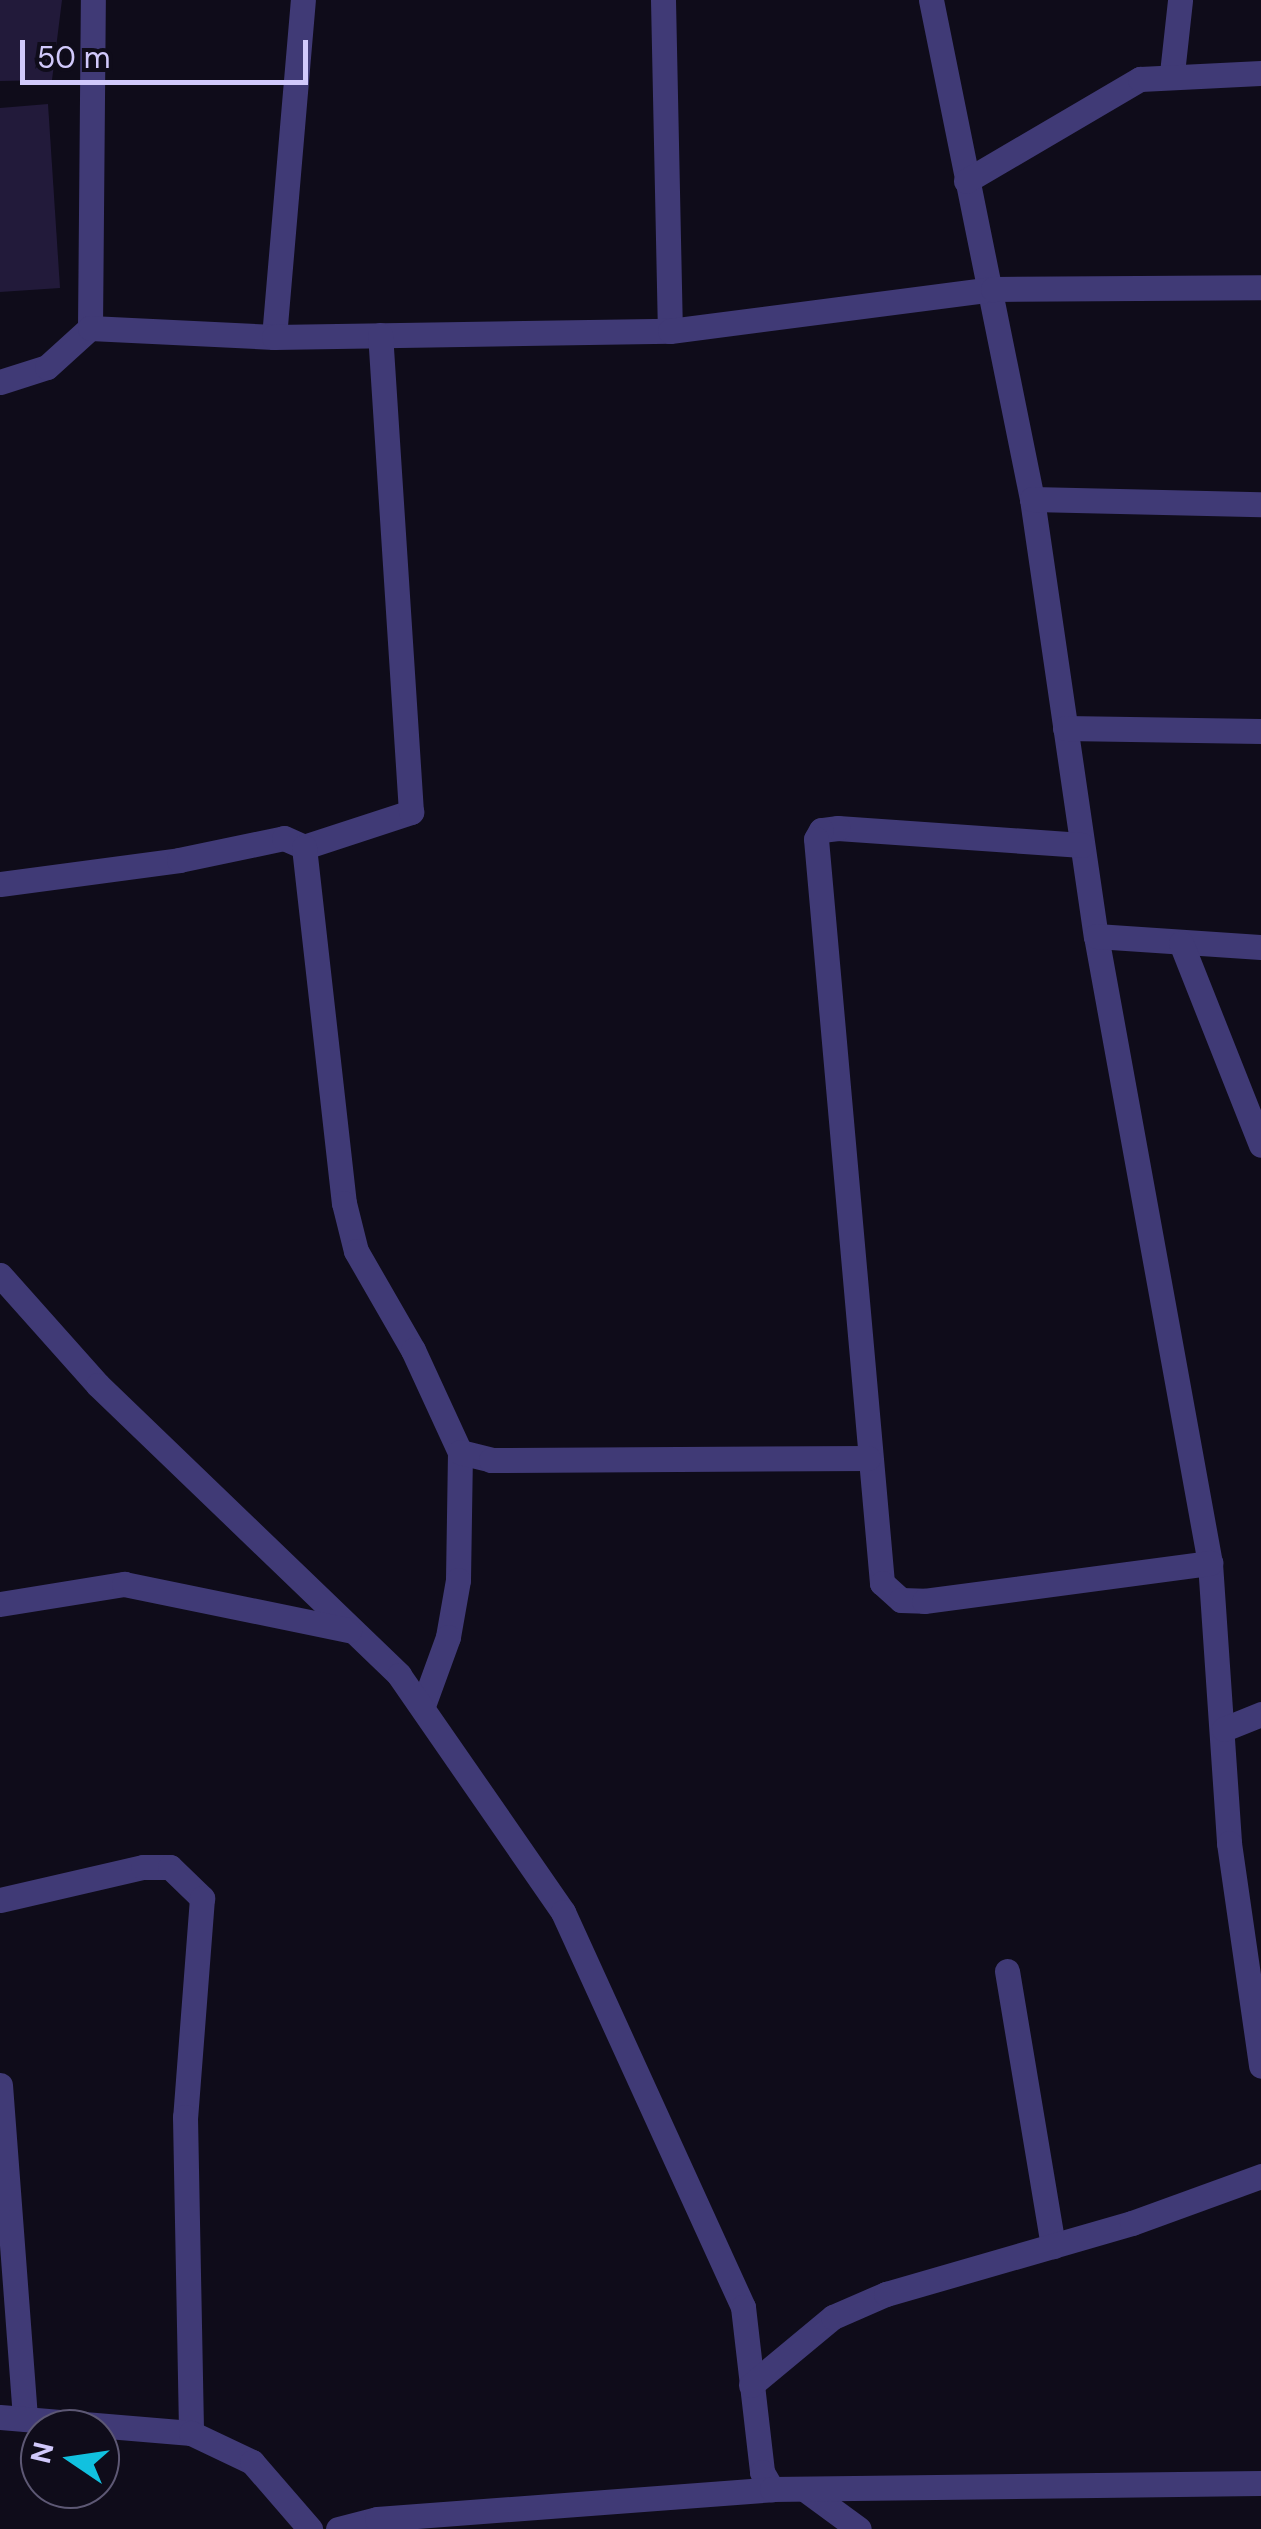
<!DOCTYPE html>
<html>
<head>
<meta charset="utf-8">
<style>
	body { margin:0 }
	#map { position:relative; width:1261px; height:2529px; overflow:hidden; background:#0f0c1a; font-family:"DM Sans",sans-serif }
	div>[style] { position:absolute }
	.building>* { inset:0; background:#221a3a }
	.minor>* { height:25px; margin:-12.5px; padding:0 12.5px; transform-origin:12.5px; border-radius:12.5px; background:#403a76 }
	span { translate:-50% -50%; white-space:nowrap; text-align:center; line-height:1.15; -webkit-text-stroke:9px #0f0c1a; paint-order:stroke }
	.north { position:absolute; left:20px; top:2409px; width:100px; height:100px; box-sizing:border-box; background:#0f0c1a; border:2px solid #5d5874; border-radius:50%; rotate:283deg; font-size:28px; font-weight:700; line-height:40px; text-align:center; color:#d1c9fb }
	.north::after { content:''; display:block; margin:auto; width:35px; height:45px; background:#11c1df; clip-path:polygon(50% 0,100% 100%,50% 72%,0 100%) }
	.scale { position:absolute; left:20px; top:40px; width:288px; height:45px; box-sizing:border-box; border:5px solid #d1c9fb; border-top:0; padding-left:12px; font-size:30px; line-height:35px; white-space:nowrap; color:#d1c9fb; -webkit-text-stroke:8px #0f0c1a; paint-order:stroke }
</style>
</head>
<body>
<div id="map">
	<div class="building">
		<i style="clip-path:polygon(0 0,62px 0,52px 80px,0 81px)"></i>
		<i style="clip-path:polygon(48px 104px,60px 288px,0 292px,0 108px)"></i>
	</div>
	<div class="minor">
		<i style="left:663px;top:0;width:331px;rotate:88.8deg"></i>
		<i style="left:931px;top:0;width:509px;rotate:78.56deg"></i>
		<i style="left:1032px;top:499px;width:442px;rotate:81.7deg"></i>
		<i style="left:1096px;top:936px;width:637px;rotate:79.7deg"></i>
		<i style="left:1210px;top:1563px;width:281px;rotate:86.1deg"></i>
		<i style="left:1229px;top:1843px;width:225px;rotate:81.8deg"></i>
		<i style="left:1172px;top:73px;width:73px;rotate:-83.7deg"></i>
		<i style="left:966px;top:181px;width:202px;rotate:-30.4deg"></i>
		<i style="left:1140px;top:79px;width:121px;rotate:-2.8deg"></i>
		<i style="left:90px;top:328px;width:328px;rotate:-89.5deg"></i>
		<i style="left:274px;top:337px;width:338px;rotate:-85.1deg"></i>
		<i style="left:0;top:382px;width:49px;rotate:-17.7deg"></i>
		<i style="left:47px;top:367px;width:58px;rotate:-42.2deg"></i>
		<i style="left:90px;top:328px;width:184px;rotate:2.8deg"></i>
		<i style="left:274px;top:337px;width:396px;rotate:-0.9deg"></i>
		<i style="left:670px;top:331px;width:326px;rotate:-7.4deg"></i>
		<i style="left:993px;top:289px;width:268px;rotate:-0.4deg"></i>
		<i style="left:1032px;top:499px;width:229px;rotate:1.3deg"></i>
		<i style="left:1065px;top:728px;width:196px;rotate:0.9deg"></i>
		<i style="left:1082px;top:845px;width:245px;rotate:-176deg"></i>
		<i style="left:838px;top:828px;width:17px;rotate:173deg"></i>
		<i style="left:821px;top:830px;width:10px;rotate:119deg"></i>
		<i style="left:816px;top:839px;width:747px;rotate:84.93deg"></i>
		<i style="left:882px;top:1583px;width:25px;rotate:42deg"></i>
		<i style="left:901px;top:1600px;width:23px;rotate:2deg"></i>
		<i style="left:924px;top:1601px;width:289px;rotate:-7.6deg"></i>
		<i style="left:304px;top:847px;width:113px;rotate:-18.1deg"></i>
		<i style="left:411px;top:812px;width:478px;rotate:-93.7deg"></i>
		<i style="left:0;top:884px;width:181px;rotate:-7.6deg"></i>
		<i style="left:179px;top:860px;width:107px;rotate:-11.8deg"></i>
		<i style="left:284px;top:838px;width:22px;rotate:24deg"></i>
		<i style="left:304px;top:847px;width:358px;rotate:83.6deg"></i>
		<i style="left:344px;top:1203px;width:49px;rotate:76deg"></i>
		<i style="left:356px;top:1251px;width:114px;rotate:60.1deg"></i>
		<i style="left:413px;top:1350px;width:112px;rotate:65.3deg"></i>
		<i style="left:460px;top:1452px;width:128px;rotate:90.9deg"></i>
		<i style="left:458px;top:1580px;width:58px;rotate:100deg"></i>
		<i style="left:448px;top:1637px;width:70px;rotate:110deg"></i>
		<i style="left:1096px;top:936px;width:165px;rotate:3.8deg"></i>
		<i style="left:1181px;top:943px;width:217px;rotate:68.4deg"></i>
		<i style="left:0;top:1275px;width:147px;rotate:48.3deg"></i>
		<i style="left:98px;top:1385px;width:418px;rotate:43.9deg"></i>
		<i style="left:399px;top:1675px;width:288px;rotate:55.3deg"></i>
		<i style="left:563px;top:1912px;width:434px;rotate:65.5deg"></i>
		<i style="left:743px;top:2307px;width:166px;rotate:83.4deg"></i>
		<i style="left:762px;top:2472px;width:20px;rotate:60deg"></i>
		<i style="left:460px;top:1452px;width:32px;rotate:14deg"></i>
		<i style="left:491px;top:1460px;width:377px;rotate:-0.3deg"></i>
		<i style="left:0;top:1604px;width:126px;rotate:-9.2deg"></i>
		<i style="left:124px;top:1584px;width:230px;rotate:11.6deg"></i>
		<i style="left:1224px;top:1729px;width:40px;rotate:-22deg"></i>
		<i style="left:0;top:1900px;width:147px;rotate:-13deg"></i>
		<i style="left:143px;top:1867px;width:27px"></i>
		<i style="left:170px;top:1867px;width:45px;rotate:44.1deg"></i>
		<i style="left:202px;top:1898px;width:220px;rotate:94.4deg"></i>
		<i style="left:185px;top:2117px;width:316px;rotate:88.9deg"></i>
		<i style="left:1007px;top:1971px;width:279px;rotate:80.5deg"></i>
		<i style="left:0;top:2085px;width:335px;rotate:85.7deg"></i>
		<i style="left:751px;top:2385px;width:107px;rotate:-39.7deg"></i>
		<i style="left:833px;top:2317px;width:58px;rotate:-23.5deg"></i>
		<i style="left:886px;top:2294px;width:256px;rotate:-16.1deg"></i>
		<i style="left:1132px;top:2223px;width:137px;rotate:-20deg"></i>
		<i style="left:0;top:2417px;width:192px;rotate:4.8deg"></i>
		<i style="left:191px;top:2433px;width:68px;rotate:25.4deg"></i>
		<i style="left:252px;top:2462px;width:89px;rotate:49.1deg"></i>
		<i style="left:807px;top:2491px;width:64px;rotate:36.2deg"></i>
		<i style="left:338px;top:2529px;width:40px;rotate:-14.4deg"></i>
		<i style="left:377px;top:2519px;width:396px;rotate:-4.3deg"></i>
		<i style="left:772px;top:2489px;width:489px;rotate:-0.7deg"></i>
	</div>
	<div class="north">N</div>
	<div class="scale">50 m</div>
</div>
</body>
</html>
